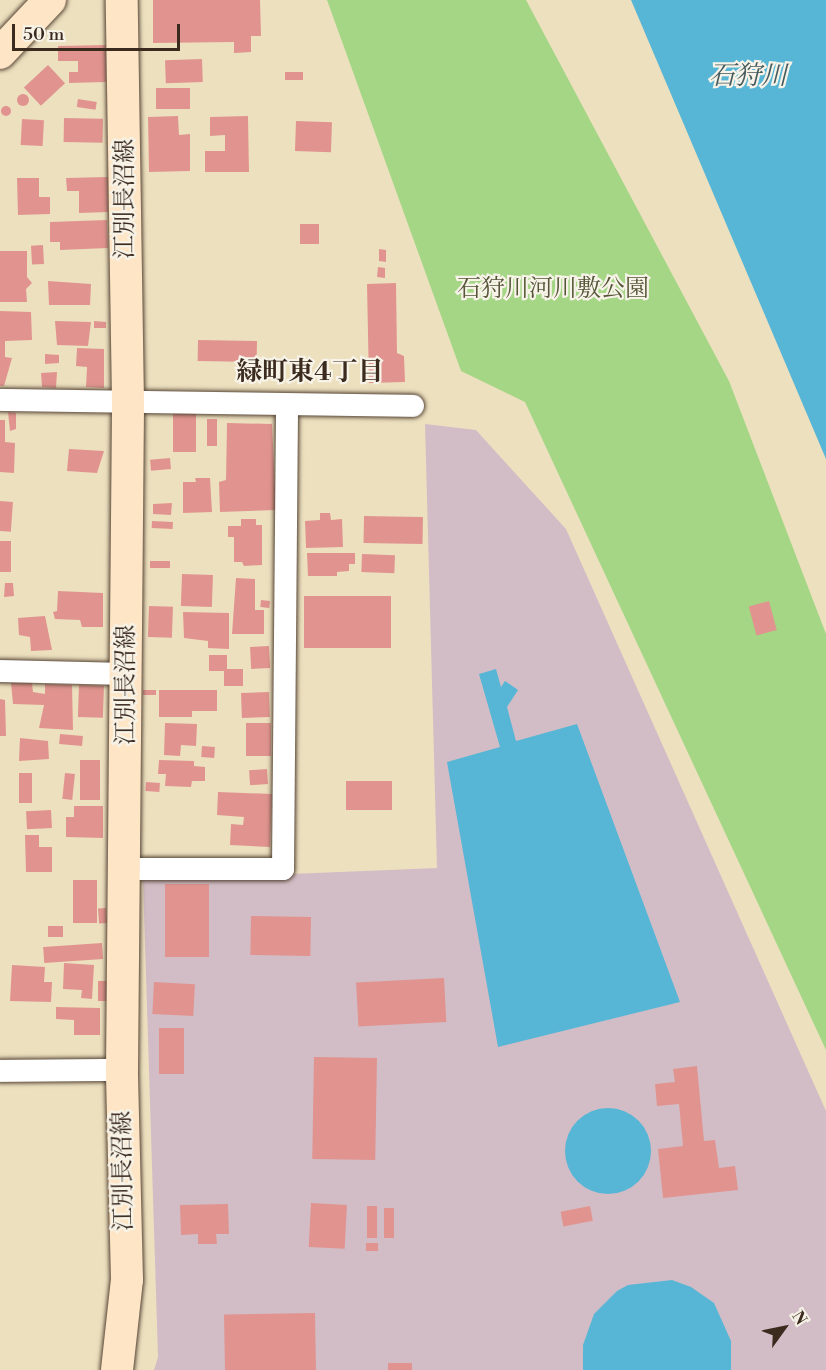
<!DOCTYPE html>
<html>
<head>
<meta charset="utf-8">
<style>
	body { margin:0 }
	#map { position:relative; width:826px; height:1370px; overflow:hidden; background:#ede0bf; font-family:"Libre Bodoni","Noto Serif JP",serif }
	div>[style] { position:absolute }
	.industrial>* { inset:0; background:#d2bdc6 }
	.green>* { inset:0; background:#a4d685 }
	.water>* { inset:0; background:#57b6d5 }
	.round { border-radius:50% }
	.building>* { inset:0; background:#e1948f; transform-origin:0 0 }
	.roads { filter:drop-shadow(0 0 2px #564536) drop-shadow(0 0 2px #564536) }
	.street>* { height:22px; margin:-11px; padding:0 11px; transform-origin:11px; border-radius:11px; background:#fff }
	.secondary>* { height:32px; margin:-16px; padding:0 16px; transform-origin:16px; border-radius:16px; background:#fde5c5 }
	span { translate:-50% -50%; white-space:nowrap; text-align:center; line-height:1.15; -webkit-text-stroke:4.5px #f7f3e8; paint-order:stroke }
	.street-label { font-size:24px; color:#3b2a1e }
	.park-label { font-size:24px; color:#555538 }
	.water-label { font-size:26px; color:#455b5e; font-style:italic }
	.neighbourhood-label { font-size:26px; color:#3b2a1e; font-weight:700 }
	.north { position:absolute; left:754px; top:1298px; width:60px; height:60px; -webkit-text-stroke:4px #f7f3e8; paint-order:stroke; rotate:57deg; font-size:16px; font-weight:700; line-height:24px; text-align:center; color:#3b2a1e }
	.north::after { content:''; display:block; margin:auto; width:21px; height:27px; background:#3b2a1e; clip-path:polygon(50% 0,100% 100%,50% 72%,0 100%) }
	.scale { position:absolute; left:12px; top:24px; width:168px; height:27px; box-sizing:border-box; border:3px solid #3b2a1e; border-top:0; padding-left:8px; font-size:18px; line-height:21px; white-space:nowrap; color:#3b2a1e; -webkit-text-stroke:4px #f7f3e8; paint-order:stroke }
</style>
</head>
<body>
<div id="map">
	<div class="industrial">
		<i style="clip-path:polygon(425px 424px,476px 430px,566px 529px,826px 1111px,826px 1370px,154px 1370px,158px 1357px,143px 880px,437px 868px)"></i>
	</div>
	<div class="green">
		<i style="clip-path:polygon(327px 0,526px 0,729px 381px,826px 634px,826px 1050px,525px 402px,461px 371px)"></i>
	</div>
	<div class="water">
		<i style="clip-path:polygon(631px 0,826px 0,826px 459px)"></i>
		<i style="clip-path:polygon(496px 669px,501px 687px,505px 681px,518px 690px,507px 707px,516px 741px,577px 724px,680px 1002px,498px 1047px,447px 762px,500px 747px,479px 674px)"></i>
		<i class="round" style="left:565px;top:1108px;width:86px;height:86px"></i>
		<i style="clip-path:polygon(672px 1280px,691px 1287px,714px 1303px,731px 1341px,731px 1370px,583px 1370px,583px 1345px,594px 1314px,617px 1291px,628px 1285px)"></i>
	</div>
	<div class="building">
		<i style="clip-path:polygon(153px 0,260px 0,261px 36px,251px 36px,251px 52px,234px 53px,234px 42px,153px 43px)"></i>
		<i style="clip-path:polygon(106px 45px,106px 82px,69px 83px,69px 72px,78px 72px,78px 61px,58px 61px,58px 46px)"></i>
		<i style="left:202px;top:59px;width:23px;height:37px;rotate:88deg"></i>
		<i style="left:48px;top:65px;width:25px;height:33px;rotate:47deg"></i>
		<i style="left:285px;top:72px;width:18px;height:8px"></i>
		<i style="left:156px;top:88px;width:34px;height:21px"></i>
		<i class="round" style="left:17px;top:94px;width:12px;height:12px"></i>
		<i style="left:78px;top:99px;width:19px;height:8px;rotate:9deg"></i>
		<i class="round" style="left:1px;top:106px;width:10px;height:10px"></i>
		<i style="clip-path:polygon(178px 116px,179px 135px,190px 134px,190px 171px,149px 172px,148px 117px)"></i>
		<i style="clip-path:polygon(248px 116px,249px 172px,205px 172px,205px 151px,225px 151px,225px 135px,210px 136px,210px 117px)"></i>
		<i style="left:64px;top:118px;width:39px;height:24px;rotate:1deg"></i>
		<i style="left:22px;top:119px;width:22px;height:26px;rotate:3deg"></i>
		<i style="left:296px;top:121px;width:36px;height:30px;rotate:2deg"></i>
		<i style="clip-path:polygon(108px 177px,108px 212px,79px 213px,79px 191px,67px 191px,66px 178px)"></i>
		<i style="clip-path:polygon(17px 178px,39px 178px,39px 197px,50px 197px,50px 214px,18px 215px)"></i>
		<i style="clip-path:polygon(107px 220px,108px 248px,60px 250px,60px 242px,50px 242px,50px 222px)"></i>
		<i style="left:300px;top:224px;width:19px;height:20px"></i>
		<i style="left:43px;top:245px;width:19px;height:12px;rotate:87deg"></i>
		<i style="clip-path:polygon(379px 249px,386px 250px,386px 262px,379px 261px)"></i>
		<i style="clip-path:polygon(0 251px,27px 251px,27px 277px,32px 283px,26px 289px,27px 302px,0 302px)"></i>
		<i style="clip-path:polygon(378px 267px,385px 268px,385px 278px,377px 277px)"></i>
		<i style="clip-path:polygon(48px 281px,91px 284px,90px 305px,49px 305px)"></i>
		<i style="clip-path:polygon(396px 283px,397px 353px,404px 356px,405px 382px,369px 383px,367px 284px)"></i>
		<i style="clip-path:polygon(0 311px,31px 312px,32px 340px,5px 341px,5px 357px,12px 358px,4px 386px,0 386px)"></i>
		<i style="clip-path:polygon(55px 321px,91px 322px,88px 346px,57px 345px)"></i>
		<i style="clip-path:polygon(94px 321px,106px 322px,106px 328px,94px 328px)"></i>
		<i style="left:198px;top:340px;width:59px;height:21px;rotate:1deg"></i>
		<i style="clip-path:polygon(77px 348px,104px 349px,104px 388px,86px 387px,87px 367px,76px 366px)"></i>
		<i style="clip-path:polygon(45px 354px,59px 355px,59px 363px,45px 364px)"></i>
		<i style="clip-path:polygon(57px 372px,56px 388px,42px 387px,41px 373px)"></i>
		<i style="clip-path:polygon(8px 412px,16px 413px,16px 429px,10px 431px)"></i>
		<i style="left:196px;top:413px;width:39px;height:23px;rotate:90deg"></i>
		<i style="left:207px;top:419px;width:10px;height:27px"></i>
		<i style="clip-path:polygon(0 420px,5px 420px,5px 442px,15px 443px,14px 473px,0 472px)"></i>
		<i style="clip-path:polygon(227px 423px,272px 424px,276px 510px,220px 512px,219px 482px,226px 480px)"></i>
		<i style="clip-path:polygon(69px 449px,104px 451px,97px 473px,67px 471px)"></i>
		<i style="left:170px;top:458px;width:11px;height:20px;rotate:85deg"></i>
		<i style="clip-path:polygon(195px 478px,210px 478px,212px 512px,183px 513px,183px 482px,196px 482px)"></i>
		<i style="left:0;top:501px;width:13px;height:30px;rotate:4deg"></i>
		<i style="clip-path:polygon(172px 503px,171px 515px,153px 514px,153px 504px)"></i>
		<i style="clip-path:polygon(320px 513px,330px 513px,331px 520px,342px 519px,343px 547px,306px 548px,305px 521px,320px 520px)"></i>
		<i style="left:364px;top:516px;width:59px;height:27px;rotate:1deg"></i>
		<i style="clip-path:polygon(241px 519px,256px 519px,256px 525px,262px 525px,262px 565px,244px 566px,242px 562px,234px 562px,234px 537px,228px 537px,228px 526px,241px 526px)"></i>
		<i style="left:152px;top:521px;width:21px;height:7px;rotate:3deg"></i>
		<i style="left:0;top:541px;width:11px;height:31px"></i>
		<i style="clip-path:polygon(307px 553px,355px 553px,355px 564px,349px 564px,349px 571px,337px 572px,337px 576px,308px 576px)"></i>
		<i style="left:362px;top:554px;width:33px;height:18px;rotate:2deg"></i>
		<i style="left:150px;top:561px;width:20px;height:7px"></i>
		<i style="left:182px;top:574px;width:31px;height:32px;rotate:2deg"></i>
		<i style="clip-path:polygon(236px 578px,255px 579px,255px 610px,264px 610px,264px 634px,232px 634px)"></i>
		<i style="clip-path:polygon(5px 583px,13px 583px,14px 596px,4px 597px)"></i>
		<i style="clip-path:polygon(58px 591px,103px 593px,103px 627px,82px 627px,80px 620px,55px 619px,53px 612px,57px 611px)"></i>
		<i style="left:391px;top:596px;width:52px;height:87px;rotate:90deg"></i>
		<i style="left:261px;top:600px;width:9px;height:7px;rotate:6deg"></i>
		<i style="left:769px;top:601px;width:30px;height:21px;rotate:75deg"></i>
		<i style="left:149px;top:606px;width:24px;height:31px;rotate:2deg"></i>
		<i style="clip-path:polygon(183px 612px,229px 613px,229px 649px,208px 648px,208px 641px,184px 638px)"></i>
		<i style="clip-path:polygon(45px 616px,52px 650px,31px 651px,30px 637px,19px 635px,18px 618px)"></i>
		<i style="left:269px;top:646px;width:22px;height:19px;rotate:87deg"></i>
		<i style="clip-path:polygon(209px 655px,227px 655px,227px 669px,243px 669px,243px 686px,224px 686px,224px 671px,209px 671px)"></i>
		<i style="clip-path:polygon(11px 683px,32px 683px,33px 692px,45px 694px,45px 684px,72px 685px,73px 730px,39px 728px,44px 705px,13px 704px)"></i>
		<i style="left:79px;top:685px;width:25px;height:32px;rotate:2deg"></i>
		<i style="left:143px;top:690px;width:13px;height:5px"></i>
		<i style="clip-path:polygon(159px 690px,217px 690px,217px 711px,192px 711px,192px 717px,159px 717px)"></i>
		<i style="left:269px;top:692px;width:25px;height:28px;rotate:88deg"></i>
		<i style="clip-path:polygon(0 699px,5px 700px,6px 736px,0 736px)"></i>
		<i style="clip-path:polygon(165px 723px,197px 724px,196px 746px,181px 745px,180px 756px,164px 755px)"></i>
		<i style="left:246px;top:723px;width:25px;height:33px"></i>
		<i style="left:60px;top:734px;width:23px;height:10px;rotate:5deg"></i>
		<i style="clip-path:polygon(20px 738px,48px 741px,49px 759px,19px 761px)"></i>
		<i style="left:202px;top:746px;width:13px;height:11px;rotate:4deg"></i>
		<i style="left:80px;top:760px;width:20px;height:40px"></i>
		<i style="clip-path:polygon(159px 760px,194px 761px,194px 766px,205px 767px,205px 781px,192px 781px,191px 787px,165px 786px,166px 774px,158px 774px)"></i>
		<i style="left:267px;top:769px;width:15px;height:18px;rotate:86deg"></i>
		<i style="left:19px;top:773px;width:13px;height:30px"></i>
		<i style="left:65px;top:773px;width:10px;height:26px;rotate:6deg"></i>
		<i style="left:346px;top:781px;width:46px;height:29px"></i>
		<i style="left:146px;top:782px;width:14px;height:9px;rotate:4deg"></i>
		<i style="clip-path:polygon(218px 792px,272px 794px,270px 847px,230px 845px,231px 824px,243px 825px,244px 817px,217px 815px)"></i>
		<i style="clip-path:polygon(74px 806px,103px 806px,103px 838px,66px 837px,66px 817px,74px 817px)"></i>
		<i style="left:51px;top:810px;width:18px;height:25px;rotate:87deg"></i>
		<i style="clip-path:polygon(25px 835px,39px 835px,39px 847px,52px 847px,52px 872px,26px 872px)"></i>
		<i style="left:73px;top:880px;width:24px;height:43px"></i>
		<i style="left:165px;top:884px;width:44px;height:73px"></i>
		<i style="left:106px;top:908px;width:15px;height:8px;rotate:86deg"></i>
		<i style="left:251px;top:916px;width:60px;height:39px;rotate:1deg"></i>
		<i style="left:48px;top:926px;width:15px;height:11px"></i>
		<i style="left:102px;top:943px;width:16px;height:59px;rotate:86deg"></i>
		<i style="clip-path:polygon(64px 963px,94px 965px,92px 999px,81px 998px,82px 990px,63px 989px)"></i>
		<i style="clip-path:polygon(12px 965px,45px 967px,44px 982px,52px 982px,51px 1002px,10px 1001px)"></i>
		<i style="left:444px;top:978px;width:44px;height:88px;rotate:87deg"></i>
		<i style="left:98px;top:981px;width:9px;height:20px"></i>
		<i style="left:154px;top:982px;width:41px;height:32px;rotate:3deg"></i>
		<i style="clip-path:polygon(56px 1007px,100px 1008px,100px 1035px,74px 1035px,74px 1020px,56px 1019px)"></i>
		<i style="left:159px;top:1028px;width:25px;height:46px"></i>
		<i style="left:314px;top:1057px;width:63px;height:102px;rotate:1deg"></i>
		<i style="clip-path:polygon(697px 1066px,704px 1141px,715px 1140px,719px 1168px,735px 1166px,738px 1190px,663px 1198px,658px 1149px,683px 1146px,679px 1104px,657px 1106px,655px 1084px,675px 1082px,673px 1069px)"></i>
		<i style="left:311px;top:1203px;width:36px;height:44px;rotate:3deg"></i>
		<i style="clip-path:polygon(228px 1204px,229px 1234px,216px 1234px,217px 1244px,198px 1244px,198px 1234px,181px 1235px,180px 1205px)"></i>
		<i style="left:367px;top:1206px;width:10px;height:32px"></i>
		<i style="left:590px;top:1206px;width:15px;height:30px;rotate:79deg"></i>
		<i style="left:384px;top:1208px;width:10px;height:30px"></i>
		<i style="left:366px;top:1243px;width:12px;height:8px"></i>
		<i style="left:315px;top:1313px;width:57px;height:91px;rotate:89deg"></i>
		<i style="left:388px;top:1363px;width:24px;height:7px"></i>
	</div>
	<div class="roads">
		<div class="street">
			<i style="left:0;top:400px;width:413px;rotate:0.8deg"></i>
			<i style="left:0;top:671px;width:127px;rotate:1.4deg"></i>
			<i style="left:127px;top:869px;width:156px"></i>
			<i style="left:283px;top:869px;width:464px;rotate:-89.5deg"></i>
			<i style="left:0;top:1071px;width:122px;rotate:-0.5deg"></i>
		</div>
		<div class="secondary">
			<i style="left:0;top:53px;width:73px;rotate:-46.7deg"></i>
			<i style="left:117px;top:1370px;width:91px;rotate:-83.7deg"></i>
			<i style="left:127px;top:1280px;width:210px;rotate:-91.4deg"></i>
			<i style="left:122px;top:1070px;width:667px;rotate:-89.48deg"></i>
			<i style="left:128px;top:403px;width:403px;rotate:-90.9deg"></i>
		</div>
	</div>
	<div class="street-label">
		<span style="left:126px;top:199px;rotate:-90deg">江別長沼線</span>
		<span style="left:127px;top:685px;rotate:-90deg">江別長沼線</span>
		<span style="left:124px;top:1171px;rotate:-91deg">江別長沼線</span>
	</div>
	<div class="park-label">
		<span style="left:553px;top:290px">石狩川河川敷公園</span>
	</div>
	<div class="water-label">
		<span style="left:748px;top:77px">石狩川</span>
	</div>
	<div class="neighbourhood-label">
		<span style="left:310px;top:373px">緑町東4丁目</span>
	</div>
	<div class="north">N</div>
	<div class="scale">50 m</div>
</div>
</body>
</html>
